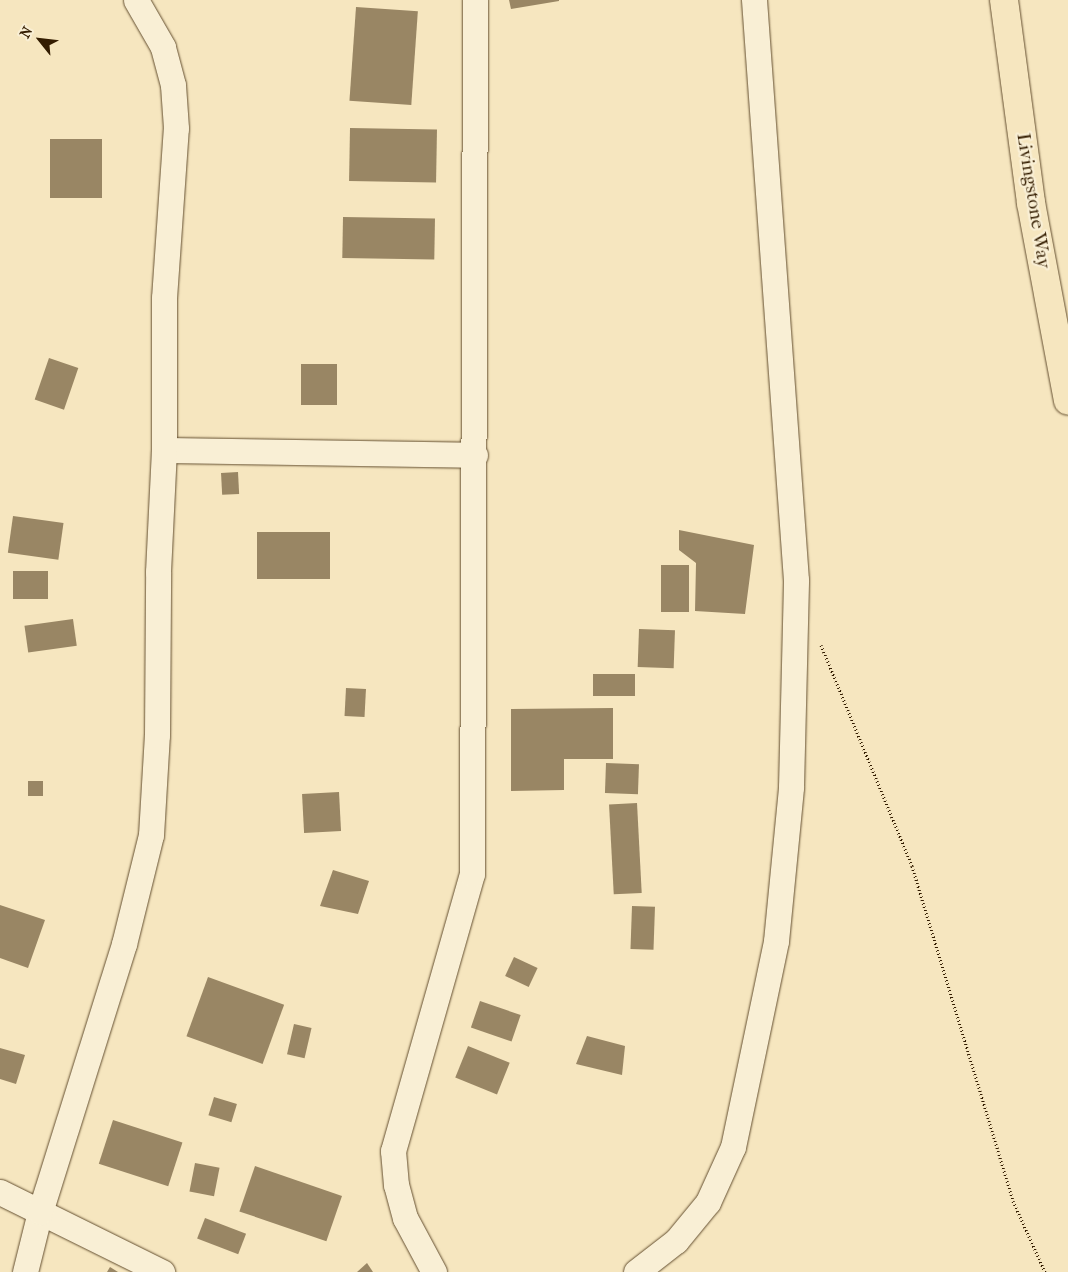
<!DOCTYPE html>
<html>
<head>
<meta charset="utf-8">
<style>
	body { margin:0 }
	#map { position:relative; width:1068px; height:1272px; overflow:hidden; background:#f6e6bf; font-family:"IM FELL French Canon",serif }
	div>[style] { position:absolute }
	.building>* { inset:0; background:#998664; transform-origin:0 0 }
	.path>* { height:3px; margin-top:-1.5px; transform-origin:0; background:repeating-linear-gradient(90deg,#341d01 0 1px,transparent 0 3.5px) }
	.roads { filter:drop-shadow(0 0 1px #644f30) drop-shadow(0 0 1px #644f30) }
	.street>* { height:25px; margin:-12.5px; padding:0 12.5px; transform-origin:12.5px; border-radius:12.5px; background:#f9efd5 }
	.highway>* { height:28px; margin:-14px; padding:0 14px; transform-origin:14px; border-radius:14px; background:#f6e6bf }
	span { translate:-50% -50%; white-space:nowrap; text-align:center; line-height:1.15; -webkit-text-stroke:4.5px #f9efd5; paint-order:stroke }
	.street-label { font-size:19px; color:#341d01 }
	.north { position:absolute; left:15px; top:15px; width:50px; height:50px; -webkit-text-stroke:4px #f9efd5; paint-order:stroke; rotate:299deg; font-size:14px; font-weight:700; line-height:20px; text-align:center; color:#341d01 }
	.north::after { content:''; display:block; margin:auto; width:18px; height:22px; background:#341d01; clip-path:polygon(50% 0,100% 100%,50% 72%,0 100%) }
</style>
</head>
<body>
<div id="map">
	<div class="building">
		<i style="clip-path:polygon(509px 0,559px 0,559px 1px,511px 9px)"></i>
		<i style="left:356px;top:7px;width:62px;height:94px;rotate:4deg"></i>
		<i style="left:350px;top:128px;width:87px;height:53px;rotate:1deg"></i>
		<i style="left:50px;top:139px;width:52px;height:59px"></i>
		<i style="left:343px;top:217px;width:92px;height:41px;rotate:1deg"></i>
		<i style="left:49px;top:358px;width:31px;height:44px;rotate:19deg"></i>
		<i style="left:301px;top:364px;width:36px;height:41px"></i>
		<i style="left:238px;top:472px;width:22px;height:17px;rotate:87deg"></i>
		<i style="left:13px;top:516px;width:51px;height:37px;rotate:8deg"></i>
		<i style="clip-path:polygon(679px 530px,754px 545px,745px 614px,695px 611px,696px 563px,679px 550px)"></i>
		<i style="left:257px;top:532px;width:73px;height:47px"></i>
		<i style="left:689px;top:565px;width:47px;height:28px;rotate:90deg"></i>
		<i style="left:13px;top:571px;width:35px;height:28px"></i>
		<i style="left:73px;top:619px;width:27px;height:49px;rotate:82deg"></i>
		<i style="left:639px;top:629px;width:36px;height:38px;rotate:2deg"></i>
		<i style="left:635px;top:674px;width:22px;height:42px;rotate:90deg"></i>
		<i style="left:346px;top:688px;width:20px;height:28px;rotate:3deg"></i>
		<i style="clip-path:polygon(613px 708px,613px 759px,564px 759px,564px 790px,511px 791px,511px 709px)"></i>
		<i style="left:606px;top:763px;width:33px;height:30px;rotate:2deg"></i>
		<i style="left:28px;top:781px;width:15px;height:15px"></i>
		<i style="left:339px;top:792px;width:39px;height:37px;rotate:87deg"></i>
		<i style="left:637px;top:803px;width:90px;height:28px;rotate:87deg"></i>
		<i style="clip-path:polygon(333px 870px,369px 881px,358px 914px,320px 906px)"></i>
		<i style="clip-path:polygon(0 905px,45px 920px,28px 968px,0 958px)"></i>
		<i style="left:632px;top:906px;width:23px;height:43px;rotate:2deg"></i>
		<i style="left:514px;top:957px;width:26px;height:21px;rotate:25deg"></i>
		<i style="left:208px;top:977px;width:81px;height:63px;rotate:20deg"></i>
		<i style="left:480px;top:1001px;width:43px;height:28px;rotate:19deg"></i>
		<i style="left:294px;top:1024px;width:18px;height:31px;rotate:13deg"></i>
		<i style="clip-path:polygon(587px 1036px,625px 1046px,622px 1075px,576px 1064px)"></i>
		<i style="left:468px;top:1046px;width:45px;height:34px;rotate:22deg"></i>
		<i style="clip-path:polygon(0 1048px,25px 1055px,16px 1084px,0 1079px)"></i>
		<i style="left:214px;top:1097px;width:24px;height:19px;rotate:17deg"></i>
		<i style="left:113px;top:1120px;width:73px;height:46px;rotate:18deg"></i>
		<i style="left:195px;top:1163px;width:25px;height:29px;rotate:11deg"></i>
		<i style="left:255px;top:1166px;width:92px;height:48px;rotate:19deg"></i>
		<i style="left:205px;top:1218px;width:44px;height:22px;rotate:21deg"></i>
		<i style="clip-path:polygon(367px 1263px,373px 1272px,357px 1272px)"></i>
		<i style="clip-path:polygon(110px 1267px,118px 1272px,107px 1272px)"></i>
	</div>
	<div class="path">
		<i style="left:821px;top:645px;width:239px;rotate:67.6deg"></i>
		<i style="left:912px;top:866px;width:350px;rotate:73.2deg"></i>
		<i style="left:1013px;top:1201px;width:78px;rotate:65.7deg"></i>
	</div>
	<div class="roads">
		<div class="street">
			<i style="left:164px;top:450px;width:311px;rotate:0.9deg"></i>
			<i style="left:0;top:1192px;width:181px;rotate:26.3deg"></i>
			<i style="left:25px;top:1272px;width:62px;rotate:-76deg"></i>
			<i style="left:40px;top:1212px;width:281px;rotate:-72.6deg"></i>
			<i style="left:124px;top:944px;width:112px;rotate:-76.1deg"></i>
			<i style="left:151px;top:835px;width:100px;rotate:-86.6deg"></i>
			<i style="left:157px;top:735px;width:163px;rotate:-89.6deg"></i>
			<i style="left:158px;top:572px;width:122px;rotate:-87.2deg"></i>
			<i style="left:164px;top:450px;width:152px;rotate:-90deg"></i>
			<i style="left:164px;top:298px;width:170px;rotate:-86deg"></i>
			<i style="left:176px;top:128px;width:43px;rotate:-94deg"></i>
			<i style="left:173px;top:85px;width:39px;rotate:-105deg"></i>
			<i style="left:163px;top:47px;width:54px;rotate:-119.9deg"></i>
			<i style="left:434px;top:1272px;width:61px;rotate:-118.2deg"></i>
			<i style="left:405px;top:1218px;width:34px;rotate:-105deg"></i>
			<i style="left:396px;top:1185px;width:34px;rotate:-95deg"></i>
			<i style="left:393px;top:1151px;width:288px;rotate:-74.1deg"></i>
			<i style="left:472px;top:874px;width:874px;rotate:-89.8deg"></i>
			<i style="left:636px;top:1272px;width:51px;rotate:-37.8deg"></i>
			<i style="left:676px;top:1241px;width:50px;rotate:-50.6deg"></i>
			<i style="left:708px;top:1202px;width:60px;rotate:-65.6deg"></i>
			<i style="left:733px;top:1147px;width:210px;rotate:-78.2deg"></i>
			<i style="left:776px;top:941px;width:155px;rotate:-84.4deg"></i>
			<i style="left:791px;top:787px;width:207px;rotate:-88.6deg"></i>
			<i style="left:796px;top:580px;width:582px;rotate:-94.14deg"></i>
		</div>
		<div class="highway">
			<i style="left:1004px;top:0;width:205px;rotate:82.4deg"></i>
			<i style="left:1031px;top:203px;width:201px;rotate:79.4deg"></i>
		</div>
	</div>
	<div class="street-label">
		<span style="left:1033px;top:201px;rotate:81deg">Livingstone Way</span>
	</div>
	<div class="north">N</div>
</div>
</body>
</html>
